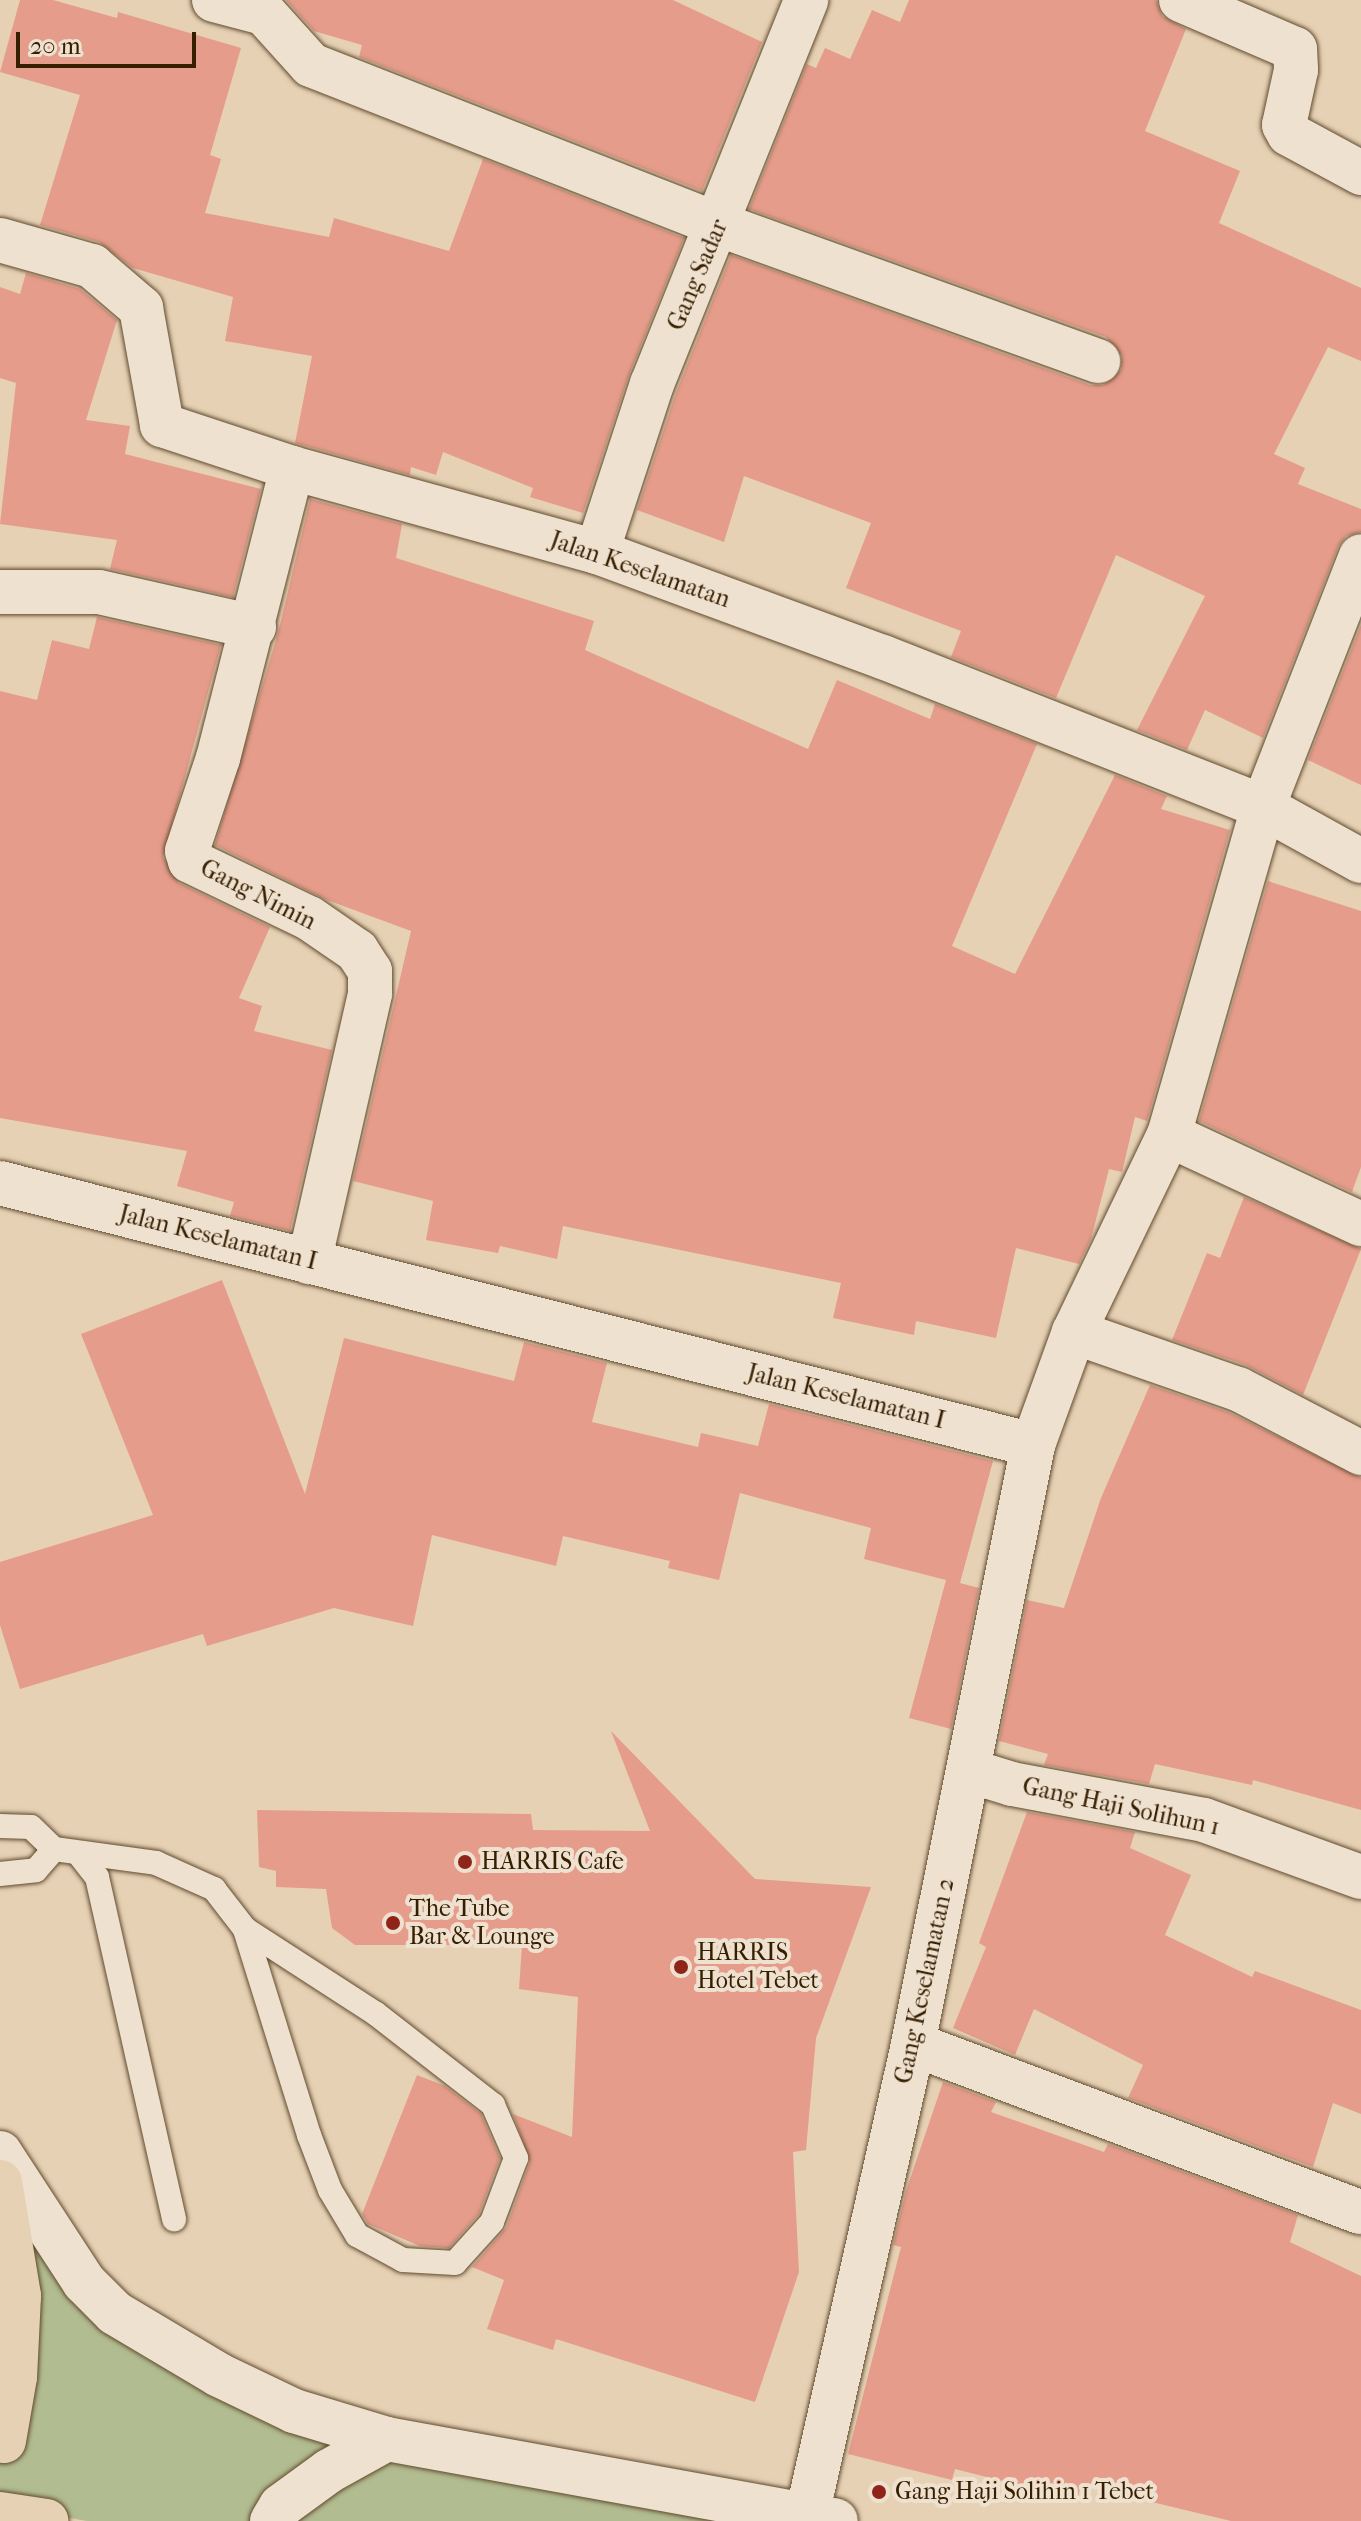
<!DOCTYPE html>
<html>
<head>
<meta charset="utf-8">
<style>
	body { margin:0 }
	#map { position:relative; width:1361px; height:2521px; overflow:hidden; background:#e6d1b5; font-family:"IM FELL French Canon",serif }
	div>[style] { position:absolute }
	.green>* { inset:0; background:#b1bc90 }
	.building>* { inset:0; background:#e59c8b }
	.roads { filter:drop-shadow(0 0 2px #624b2d) drop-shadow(0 0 2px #624b2d) }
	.lane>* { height:24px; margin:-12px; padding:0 12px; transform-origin:12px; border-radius:12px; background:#efe1cf }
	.street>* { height:44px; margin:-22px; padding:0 22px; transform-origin:22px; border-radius:22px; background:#efe1cf }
	.secondary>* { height:44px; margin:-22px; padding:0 22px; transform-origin:22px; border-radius:22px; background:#efe1cf }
	.primary>* { height:44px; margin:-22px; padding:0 22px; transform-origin:22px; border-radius:22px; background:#e6d1b5 }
	.dots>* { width:22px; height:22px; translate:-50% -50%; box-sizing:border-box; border:4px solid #efe1cf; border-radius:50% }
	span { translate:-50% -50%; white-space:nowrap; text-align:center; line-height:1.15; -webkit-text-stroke:8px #efe1cf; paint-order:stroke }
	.street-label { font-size:24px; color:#361e00 }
	.poi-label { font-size:24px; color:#361e00 }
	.left { translate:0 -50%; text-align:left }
	.scale { position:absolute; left:16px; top:32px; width:180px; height:36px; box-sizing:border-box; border:4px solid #361e00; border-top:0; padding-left:10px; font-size:24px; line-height:28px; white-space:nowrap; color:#361e00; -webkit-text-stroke:6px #efe1cf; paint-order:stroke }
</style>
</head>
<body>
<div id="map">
	<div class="green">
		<i style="clip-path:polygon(0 2182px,84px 2282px,294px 2411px,833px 2521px,87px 2521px,0 2506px)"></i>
	</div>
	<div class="building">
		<i style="clip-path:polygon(20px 0,53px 0,117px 18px,118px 12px,241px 48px,210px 155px,221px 159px,205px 213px,329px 237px,334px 218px,449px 251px,483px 159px,684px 238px,629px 375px,583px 513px,530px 497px,533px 488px,443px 452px,436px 475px,411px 467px,410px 475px,295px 443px,312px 356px,225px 341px,233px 297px,133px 268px,99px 242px,40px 225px,80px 95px,0 72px)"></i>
		<i style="clip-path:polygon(286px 0,673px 0,762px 42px,702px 191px,359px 57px,362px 45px,314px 31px)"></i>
		<i style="clip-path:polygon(909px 0,1156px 0,1162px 16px,1186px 29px,1145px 131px,1240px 171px,1219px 223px,1361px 288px,1361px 361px,1328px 347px,1274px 454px,1305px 468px,1298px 484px,1361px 509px,1361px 532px,1346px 536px,1338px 547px,1263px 738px,1205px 710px,1187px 750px,1137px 730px,1205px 596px,1116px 555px,1056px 698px,951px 657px,961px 631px,846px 588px,871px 523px,744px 476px,724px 542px,637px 510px,676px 393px,731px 255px,1090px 385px,1103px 385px,1121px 370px,1122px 356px,1106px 337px,749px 209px,807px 64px,816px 68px,825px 48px,850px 59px,872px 10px,900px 22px)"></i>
		<i style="clip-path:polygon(26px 273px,80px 289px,117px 320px,86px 420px,130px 426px,125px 454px,261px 489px,233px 597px,110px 569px,117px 540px,0 524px,16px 383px,0 378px,0 287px,20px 294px)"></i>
		<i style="clip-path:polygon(310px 499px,402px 524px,396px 558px,594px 621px,585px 650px,808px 749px,837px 680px,930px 719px,935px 704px,1037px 744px,952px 946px,1015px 974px,1115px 775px,1167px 796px,1161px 809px,1230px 830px,1147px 1121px,1135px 1117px,1122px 1172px,1109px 1169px,1091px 1239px,1079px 1264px,1016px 1248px,996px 1338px,916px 1321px,914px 1335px,833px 1318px,841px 1283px,563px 1226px,557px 1259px,500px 1246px,498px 1253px,426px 1240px,433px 1201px,353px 1181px,411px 931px,327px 900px,215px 845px,278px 633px)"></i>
		<i style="clip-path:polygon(97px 617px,221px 645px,163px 857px,179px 883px,270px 927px,239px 998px,262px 1006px,254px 1031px,332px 1050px,290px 1231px,230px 1216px,234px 1202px,177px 1186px,187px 1151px,0 1118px,0 691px,37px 700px,52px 640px,89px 649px)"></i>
		<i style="clip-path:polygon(1361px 625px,1361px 785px,1308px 760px)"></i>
		<i style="clip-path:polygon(1268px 881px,1361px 911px,1361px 1167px,1352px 1192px,1199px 1121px)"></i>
		<i style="clip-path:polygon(1244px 1197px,1361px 1249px,1303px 1395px,1246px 1365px,1172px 1340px,1207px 1253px,1220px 1258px)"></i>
		<i style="clip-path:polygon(222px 1280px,305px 1494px,344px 1338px,514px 1381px,524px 1342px,607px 1363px,592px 1422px,698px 1447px,701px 1433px,758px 1446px,769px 1404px,993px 1461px,960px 1583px,979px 1588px,951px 1729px,909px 1718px,946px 1580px,864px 1559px,871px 1528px,740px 1493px,719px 1580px,668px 1568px,670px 1561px,563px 1536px,556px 1566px,432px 1535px,413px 1626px,334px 1608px,207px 1646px,203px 1634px,20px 1689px,0 1625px,0 1562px,153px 1515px,81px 1334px)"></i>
		<i style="clip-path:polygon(1150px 1385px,1228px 1412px,1361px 1478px,1361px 1810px,1253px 1780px,1252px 1785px,1155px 1764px,1149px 1784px,1044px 1765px,1048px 1754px,999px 1741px,1027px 1600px,1064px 1608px,1101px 1498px)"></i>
		<i style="clip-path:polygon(611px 1731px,755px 1879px,871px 1887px,816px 2038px,806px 2150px,793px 2152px,799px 2272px,755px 2402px,556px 2339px,553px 2350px,487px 2329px,504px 2280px,472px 2267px,506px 2228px,530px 2162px,513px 2114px,572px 2137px,578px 1997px,519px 1989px,522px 1945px,355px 1945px,332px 1928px,326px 1889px,276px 1887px,276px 1871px,259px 1867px,257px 1810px,531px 1814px,533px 1830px,650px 1831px)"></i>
		<i style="clip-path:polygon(1027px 1812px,1135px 1832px,1130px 1848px,1191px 1875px,1165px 1935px,1252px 1977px,1255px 1971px,1361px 2010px,1361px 2114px,1333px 2103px,1313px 2167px,1128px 2098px,1143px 2065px,1034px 2009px,1015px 2055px,953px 2028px,986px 1947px,979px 1943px)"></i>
		<i style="clip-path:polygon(417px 2075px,445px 2086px,481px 2114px,500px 2158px,479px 2214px,449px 2248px,420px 2246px,368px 2224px,362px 2214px)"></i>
		<i style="clip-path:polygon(943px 2082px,996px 2102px,991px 2112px,1104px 2152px,1108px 2144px,1298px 2215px,1290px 2242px,1361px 2276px,1361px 2521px,1231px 2521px,1081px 2485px,1077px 2500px,955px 2469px,952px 2480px,848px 2454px,901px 2247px,893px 2245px,906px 2191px)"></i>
	</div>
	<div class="roads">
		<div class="lane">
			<i style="left:0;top:1826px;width:31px;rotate:2deg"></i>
			<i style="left:31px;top:1827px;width:32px;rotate:44deg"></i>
			<i style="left:54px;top:1849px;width:103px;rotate:7.8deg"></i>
			<i style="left:156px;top:1863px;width:64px;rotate:24.1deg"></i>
			<i style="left:214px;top:1889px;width:51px;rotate:52.2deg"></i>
			<i style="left:245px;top:1929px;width:155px;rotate:32.9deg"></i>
			<i style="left:375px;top:2013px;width:150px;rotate:37.9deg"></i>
			<i style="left:493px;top:2105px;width:58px;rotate:66.5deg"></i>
			<i style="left:516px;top:2158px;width:68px;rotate:110.6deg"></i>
			<i style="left:492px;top:2222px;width:55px;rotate:132.1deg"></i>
			<i style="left:455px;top:2263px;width:52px;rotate:-176.7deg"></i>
			<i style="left:403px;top:2260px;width:52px;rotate:-151.5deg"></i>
			<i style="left:357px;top:2235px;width:52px;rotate:-121deg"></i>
			<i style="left:330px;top:2190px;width:59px;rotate:-110.9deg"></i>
			<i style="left:309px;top:2135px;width:216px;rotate:-107.3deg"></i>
			<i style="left:78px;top:1853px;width:31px;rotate:52deg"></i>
			<i style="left:97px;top:1877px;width:351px;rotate:77.3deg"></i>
			<i style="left:0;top:1874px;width:36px;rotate:-6deg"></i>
			<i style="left:36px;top:1870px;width:28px;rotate:-49deg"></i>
		</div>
		<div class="street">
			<i style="left:214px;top:0;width:52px;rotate:14.6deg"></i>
			<i style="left:264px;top:13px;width:70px;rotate:47.9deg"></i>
			<i style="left:311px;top:65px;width:439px;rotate:21.4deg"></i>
			<i style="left:720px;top:225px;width:402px;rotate:19.8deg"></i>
			<i style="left:1181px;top:0;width:124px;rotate:23.3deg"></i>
			<i style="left:1295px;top:49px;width:21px;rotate:87deg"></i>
			<i style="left:1296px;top:70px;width:56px;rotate:102.3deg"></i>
			<i style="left:1284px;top:125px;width:10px;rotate:61deg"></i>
			<i style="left:1289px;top:134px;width:82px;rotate:28.4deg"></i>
			<i style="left:0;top:240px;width:96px;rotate:15.8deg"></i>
			<i style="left:92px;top:266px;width:65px;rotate:40.6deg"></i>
			<i style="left:141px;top:308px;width:119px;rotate:79.8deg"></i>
			<i style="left:162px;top:425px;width:137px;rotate:18.3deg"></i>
			<i style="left:292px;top:468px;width:316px;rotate:15.4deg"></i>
			<i style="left:597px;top:552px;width:305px;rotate:20.2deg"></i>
			<i style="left:883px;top:657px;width:409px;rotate:21.5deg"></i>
			<i style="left:1263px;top:807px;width:112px;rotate:28.9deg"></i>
			<i style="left:292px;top:468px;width:299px;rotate:104.3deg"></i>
			<i style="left:218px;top:758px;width:98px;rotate:108.4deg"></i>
			<i style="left:187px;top:851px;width:10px;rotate:73deg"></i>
			<i style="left:190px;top:861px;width:132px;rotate:25.6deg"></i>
			<i style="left:309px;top:918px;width:58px;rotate:34.5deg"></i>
			<i style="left:357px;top:951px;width:24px;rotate:57deg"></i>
			<i style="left:370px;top:971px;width:23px;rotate:90deg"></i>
			<i style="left:370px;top:994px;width:275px;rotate:102.8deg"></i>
			<i style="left:597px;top:552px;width:177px;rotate:-71.9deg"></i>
			<i style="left:652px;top:384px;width:414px;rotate:-68.1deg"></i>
			<i style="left:0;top:592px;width:99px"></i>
			<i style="left:99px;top:592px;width:159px;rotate:12.7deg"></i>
			<i style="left:1169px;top:1135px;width:212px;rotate:24.9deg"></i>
			<i style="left:0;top:1183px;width:1066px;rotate:14.23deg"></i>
			<i style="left:1074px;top:1332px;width:174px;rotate:19.2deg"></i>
			<i style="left:1238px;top:1389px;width:139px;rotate:27.5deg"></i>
			<i style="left:970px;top:1771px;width:44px;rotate:17.2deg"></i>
			<i style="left:1012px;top:1784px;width:195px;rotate:10.6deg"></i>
			<i style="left:1204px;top:1820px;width:167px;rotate:20deg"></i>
			<i style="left:913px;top:2044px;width:478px;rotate:20.6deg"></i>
			<i style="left:807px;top:2515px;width:483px;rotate:-77.3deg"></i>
			<i style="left:913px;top:2044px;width:611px;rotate:-78.67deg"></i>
			<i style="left:1033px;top:1445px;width:120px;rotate:-70.1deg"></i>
			<i style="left:1074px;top:1332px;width:219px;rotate:-64.3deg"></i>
			<i style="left:1169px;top:1135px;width:341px;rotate:-74deg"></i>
			<i style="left:1263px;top:807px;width:269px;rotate:-68.7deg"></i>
		</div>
		<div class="secondary">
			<i style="left:0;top:2153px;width:154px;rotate:56.9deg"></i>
			<i style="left:84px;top:2282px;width:44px;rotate:45deg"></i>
			<i style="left:115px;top:2313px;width:121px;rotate:30.8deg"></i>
			<i style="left:219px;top:2375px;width:83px;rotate:25.6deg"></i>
			<i style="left:294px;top:2411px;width:97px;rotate:16.8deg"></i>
			<i style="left:387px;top:2439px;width:456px;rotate:10.3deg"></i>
			<i style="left:272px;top:2521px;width:17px;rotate:-59deg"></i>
			<i style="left:281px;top:2506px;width:59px;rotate:-36.1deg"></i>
			<i style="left:329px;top:2471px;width:66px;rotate:-28.9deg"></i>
		</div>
		<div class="primary">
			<i style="left:0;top:2182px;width:116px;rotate:80.5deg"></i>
			<i style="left:19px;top:2296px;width:81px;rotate:92.8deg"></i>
			<i style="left:15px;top:2377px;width:65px;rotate:99.8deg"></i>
			<i style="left:0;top:2514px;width:47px;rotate:8.7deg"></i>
		</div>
	</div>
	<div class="dots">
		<i style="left:465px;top:1862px;background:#8f2418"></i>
		<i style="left:393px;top:1923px;background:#8f2418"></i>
		<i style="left:681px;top:1967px;background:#8f2418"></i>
		<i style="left:879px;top:2492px;background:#8f2418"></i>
	</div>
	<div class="street-label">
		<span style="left:698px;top:275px;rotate:-67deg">Gang Sadar</span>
		<span style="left:640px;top:570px;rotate:19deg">Jalan Keselamatan</span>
		<span style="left:258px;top:895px;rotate:27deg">Gang Nimin</span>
		<span style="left:218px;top:1238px;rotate:14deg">Jalan Keselamatan I</span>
		<span style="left:846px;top:1397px;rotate:14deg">Jalan Keselamatan I</span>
		<span style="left:1121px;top:1807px;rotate:12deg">Gang Haji Solihun 1</span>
		<span style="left:925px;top:1981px;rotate:-78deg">Gang Keselamatan 2</span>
	</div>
	<div class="poi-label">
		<span class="left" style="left:481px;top:1862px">HARRIS Cafe</span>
		<span class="left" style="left:409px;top:1923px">The Tube<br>Bar &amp; Lounge</span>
		<span class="left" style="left:697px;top:1967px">HARRIS<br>Hotel Tebet</span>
		<span class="left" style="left:895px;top:2492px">Gang Haji Solihin 1 Tebet</span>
	</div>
	<div class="scale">20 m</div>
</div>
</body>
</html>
